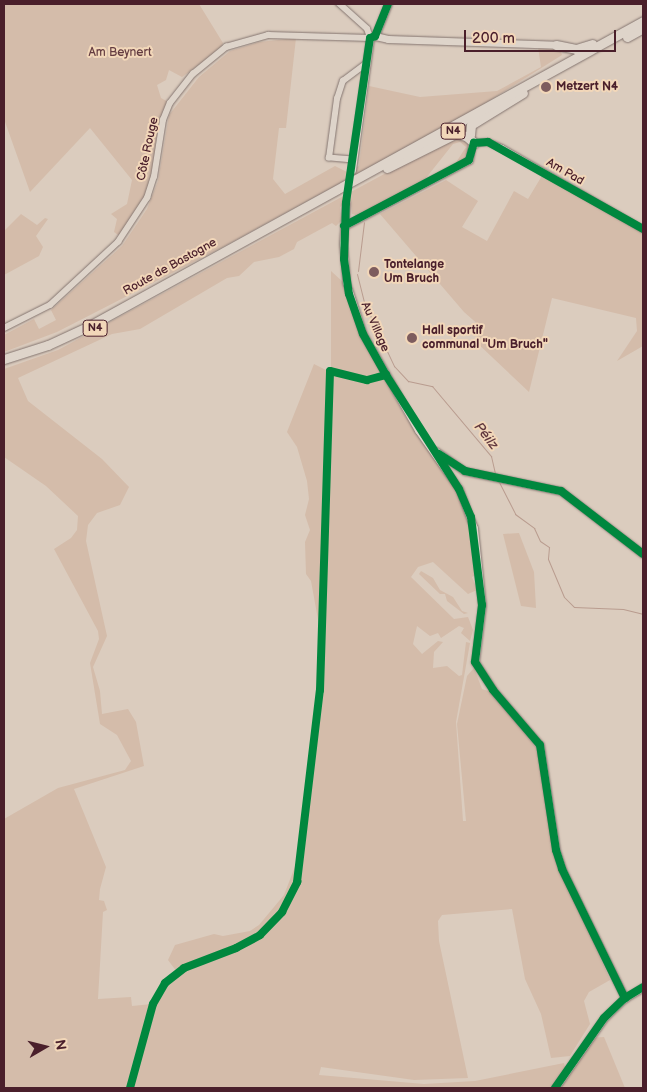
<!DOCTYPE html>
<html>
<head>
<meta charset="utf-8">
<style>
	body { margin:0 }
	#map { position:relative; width:647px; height:1092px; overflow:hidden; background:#dbccbe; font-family:"Balsamiq Sans",sans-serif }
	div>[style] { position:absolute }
	.green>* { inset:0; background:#d4bcaa }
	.stream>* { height:1px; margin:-0.5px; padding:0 0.5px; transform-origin:0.5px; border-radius:0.5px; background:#b99c8f }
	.tertiary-tunnel>* { height:7px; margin-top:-3.5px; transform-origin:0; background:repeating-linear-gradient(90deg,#bea9a1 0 7px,transparent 0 10.5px) }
	.roads { filter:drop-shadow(0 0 1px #847570) drop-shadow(0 0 1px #847570) }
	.minor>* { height:5.5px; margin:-2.75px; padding:0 2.75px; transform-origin:2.75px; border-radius:2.75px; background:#ded4ca }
	.tertiary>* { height:7px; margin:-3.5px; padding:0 3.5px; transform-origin:3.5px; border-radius:3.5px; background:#ded4ca }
	.trunk>* { height:9px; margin:-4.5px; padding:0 4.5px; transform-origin:4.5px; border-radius:4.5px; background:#ded4ca }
	.cycleway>* { height:8px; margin:-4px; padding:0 4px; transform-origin:4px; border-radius:4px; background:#00873e }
	.dots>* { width:14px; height:14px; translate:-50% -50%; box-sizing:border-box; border:2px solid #f2d7b9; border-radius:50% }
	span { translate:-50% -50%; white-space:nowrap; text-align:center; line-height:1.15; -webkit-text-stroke:4px #f2d7b9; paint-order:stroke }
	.shield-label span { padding:1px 4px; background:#f2d7b9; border:1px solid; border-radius:4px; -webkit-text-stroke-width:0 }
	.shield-label { font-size:11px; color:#4a1f2b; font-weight:700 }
	.park-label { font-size:12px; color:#643c41 }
	.poi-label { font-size:12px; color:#4a1f2b; font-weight:700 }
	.left { translate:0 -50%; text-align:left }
	.street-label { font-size:12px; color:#4a1f2b }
	.water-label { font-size:14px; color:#62393f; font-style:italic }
	.frame { position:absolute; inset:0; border:5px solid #4a1f2b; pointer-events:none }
	.north { position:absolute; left:20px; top:1022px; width:50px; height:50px; -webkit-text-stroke:4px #f2d7b9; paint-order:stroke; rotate:82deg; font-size:14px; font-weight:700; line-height:20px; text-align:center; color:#4a1f2b }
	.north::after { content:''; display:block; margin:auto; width:18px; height:22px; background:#4a1f2b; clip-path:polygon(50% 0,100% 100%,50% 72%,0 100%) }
	.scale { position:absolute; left:464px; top:30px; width:152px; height:22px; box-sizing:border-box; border:2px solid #4a1f2b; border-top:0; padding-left:6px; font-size:15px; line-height:18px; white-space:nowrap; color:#4a1f2b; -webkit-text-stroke:4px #f2d7b9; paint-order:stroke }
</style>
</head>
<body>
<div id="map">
	<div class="green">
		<i style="clip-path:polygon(4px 4px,199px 4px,223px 43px,221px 49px,182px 77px,169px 70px,166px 80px,157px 85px,161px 98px,170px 103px,163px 120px,154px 177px,147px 198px,121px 237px,114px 232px,117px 219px,111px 214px,127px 204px,132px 180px,90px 128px,30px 192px,4px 119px)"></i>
		<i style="clip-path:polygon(296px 38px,286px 128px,279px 128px,273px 179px,285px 194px,335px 166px,347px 172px,359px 166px,369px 86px,420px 97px,497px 91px,541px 67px,538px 47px,560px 49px,562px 55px,470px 113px,221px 248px,57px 332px,4px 352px,4px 335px,34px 319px,39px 329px,56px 320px,51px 310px,122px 246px,147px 209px,158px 181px,169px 115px,199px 77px,230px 51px,259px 42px)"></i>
		<i style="clip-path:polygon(461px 137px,469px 144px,465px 159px,455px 164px,466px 147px,460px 142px,453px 144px,426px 178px,356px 215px,352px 214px,351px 201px,340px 207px,341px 221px,336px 226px,332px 223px,297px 242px,294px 249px,279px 257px,254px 262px,239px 276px,227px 278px,140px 329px,112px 334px,18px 378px,28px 401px,102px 459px,129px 487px,120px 505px,97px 513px,88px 525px,86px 541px,107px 636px,93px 667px,100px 691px,102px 714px,128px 709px,136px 722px,144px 766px,74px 789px,106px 867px,100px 889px,99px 900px,104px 901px,107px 910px,103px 912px,98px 999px,131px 997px,132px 1006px,152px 1004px,165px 983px,177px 972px,168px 960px,175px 945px,214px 934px,223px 936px,250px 931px,259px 925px,284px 895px,296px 864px,306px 809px,297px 882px,282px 913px,299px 883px,322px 690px,323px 647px,311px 581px,306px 574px,305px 542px,310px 530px,305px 515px,309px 499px,307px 481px,297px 447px,287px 432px,314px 364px,326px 370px,331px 383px,331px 271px,343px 282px,360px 334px,403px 413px,457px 490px,472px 528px,476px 575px,472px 577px,477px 590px,468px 594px,433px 562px,418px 567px,411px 577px,454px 619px,468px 617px,473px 630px,470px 641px,461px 633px,464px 628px,459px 626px,441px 638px,438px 633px,430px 636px,417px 626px,413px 644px,422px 654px,438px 641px,443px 642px,434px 652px,433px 668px,447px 666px,459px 676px,462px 675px,466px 642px,470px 643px,456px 722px,463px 821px,466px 821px,457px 724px,467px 676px,474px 668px,482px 689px,491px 692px,537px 749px,553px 850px,610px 980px,589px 992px,584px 1001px,590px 1024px,570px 1056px,551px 1058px,541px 1014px,525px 979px,512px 909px,442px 915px,438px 921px,439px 941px,468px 1078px,414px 1080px,321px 1067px,319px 1075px,424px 1084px,475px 1081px,564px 1063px,565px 1067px,551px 1088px,4px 1088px,4px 819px,58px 788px,125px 770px,131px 761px,117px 735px,100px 724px,90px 663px,99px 639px,98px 631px,54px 549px,71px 538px,77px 530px,78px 516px,46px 486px,4px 457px,4px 369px,58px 350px,451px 138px)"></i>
		<i style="clip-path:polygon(543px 174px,643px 231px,643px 346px,617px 361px,637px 331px,636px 318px,552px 298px,529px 392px,475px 341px,481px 327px,464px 312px,380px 214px,446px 180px,478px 201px,462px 227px,487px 241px,514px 191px,528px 199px)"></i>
		<i style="clip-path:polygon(21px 214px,37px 225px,45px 218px,48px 219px,36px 236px,43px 247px,39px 256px,4px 275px,4px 231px)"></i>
		<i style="clip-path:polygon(519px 533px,534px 572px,536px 608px,521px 606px,503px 534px)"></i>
		<i style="clip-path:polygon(421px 571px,433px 578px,440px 590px,453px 597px,462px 611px,468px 613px,464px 614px,447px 601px,445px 594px,440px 594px,419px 574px)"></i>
		<i style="clip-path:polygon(604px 1037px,625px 1088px,555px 1088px,589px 1038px)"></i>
	</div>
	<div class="stream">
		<i style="left:358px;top:271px;width:49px;rotate:-83deg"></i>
		<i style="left:357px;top:274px;width:34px;rotate:76deg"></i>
		<i style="left:369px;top:313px;width:59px;rotate:64.7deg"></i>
		<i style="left:394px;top:366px;width:21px;rotate:47deg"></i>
		<i style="left:408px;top:381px;width:25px;rotate:12deg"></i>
		<i style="left:432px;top:386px;width:92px;rotate:49.9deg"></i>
		<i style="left:491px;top:456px;width:18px;rotate:77deg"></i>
		<i style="left:498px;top:480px;width:38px;rotate:63deg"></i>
		<i style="left:515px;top:514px;width:24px;rotate:36deg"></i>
		<i style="left:534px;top:528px;width:14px;rotate:65deg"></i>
		<i style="left:540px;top:541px;width:11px;rotate:34deg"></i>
		<i style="left:549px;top:547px;width:12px;rotate:95deg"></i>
		<i style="left:548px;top:559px;width:41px;rotate:67.2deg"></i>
		<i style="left:564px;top:597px;width:14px;rotate:45deg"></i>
		<i style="left:574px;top:607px;width:49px;rotate:2.3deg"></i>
		<i style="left:623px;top:609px;width:21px;rotate:14deg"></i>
	</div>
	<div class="tertiary-tunnel">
		<i style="left:346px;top:203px;width:34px;rotate:-80deg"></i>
	</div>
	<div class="roads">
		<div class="minor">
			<i style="left:474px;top:143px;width:14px;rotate:-4deg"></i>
			<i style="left:488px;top:142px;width:15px;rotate:23deg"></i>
			<i style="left:502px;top:148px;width:163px;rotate:29.9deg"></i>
			<i style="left:353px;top:160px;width:24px;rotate:-175deg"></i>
			<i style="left:329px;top:158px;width:60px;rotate:-82.3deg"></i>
			<i style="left:337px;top:99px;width:19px;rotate:-72deg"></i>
			<i style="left:343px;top:81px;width:30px;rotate:-37deg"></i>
			<i style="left:4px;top:328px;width:51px;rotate:-26.6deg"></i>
			<i style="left:50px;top:305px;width:93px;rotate:-42.8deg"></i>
			<i style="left:118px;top:242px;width:53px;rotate:-56.6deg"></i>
			<i style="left:147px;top:198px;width:22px;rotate:-72deg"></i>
			<i style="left:154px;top:177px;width:58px;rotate:-81deg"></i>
			<i style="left:163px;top:120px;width:18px;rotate:-68deg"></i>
			<i style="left:170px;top:103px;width:37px;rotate:-52deg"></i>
			<i style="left:193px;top:74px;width:43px;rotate:-39.3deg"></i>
			<i style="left:226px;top:47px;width:44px;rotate:-15.9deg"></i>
			<i style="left:268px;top:35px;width:102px;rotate:1.7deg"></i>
			<i style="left:370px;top:38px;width:9px;rotate:-108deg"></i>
			<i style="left:367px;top:29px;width:38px;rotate:-138deg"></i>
		</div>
		<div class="tertiary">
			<i style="left:375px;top:36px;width:13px;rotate:13deg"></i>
			<i style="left:388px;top:39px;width:168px;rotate:2deg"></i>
			<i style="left:352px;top:170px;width:133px;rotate:-82.2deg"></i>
			<i style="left:370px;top:38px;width:5px;rotate:-22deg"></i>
			<i style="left:375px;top:36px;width:35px;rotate:-68deg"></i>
			<i style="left:346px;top:203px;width:41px;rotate:94.2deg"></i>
			<i style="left:343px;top:244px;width:38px;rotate:85deg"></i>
			<i style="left:346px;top:282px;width:55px;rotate:71.9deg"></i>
			<i style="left:363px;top:334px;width:111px;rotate:60.2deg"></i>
			<i style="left:418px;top:430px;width:72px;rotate:55.2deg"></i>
			<i style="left:459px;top:489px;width:42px;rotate:69deg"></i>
			<i style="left:474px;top:528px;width:77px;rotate:84.1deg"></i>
			<i style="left:482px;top:605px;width:57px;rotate:97deg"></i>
			<i style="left:475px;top:662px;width:33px;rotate:57deg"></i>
			<i style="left:493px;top:690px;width:72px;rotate:49.5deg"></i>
			<i style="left:540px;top:745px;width:106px;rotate:81.3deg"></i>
			<i style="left:556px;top:850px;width:20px;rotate:72deg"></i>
			<i style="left:562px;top:869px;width:144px;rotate:64deg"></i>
			<i style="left:344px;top:226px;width:141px;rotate:-27.8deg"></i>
			<i style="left:469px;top:160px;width:20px;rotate:-79deg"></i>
			<i style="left:436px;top:451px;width:35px;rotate:35deg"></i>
			<i style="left:465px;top:471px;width:98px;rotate:11.8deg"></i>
			<i style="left:561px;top:491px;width:103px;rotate:37.5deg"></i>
			<i style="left:555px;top:1088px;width:85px;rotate:-55deg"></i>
			<i style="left:604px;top:1018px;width:29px;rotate:-44deg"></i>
			<i style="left:625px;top:998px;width:21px;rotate:-31deg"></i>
		</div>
		<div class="trunk">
			<i style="left:627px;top:37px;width:18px;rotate:-29deg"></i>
			<i style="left:556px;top:45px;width:20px;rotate:11deg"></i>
			<i style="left:576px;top:49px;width:17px;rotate:-17deg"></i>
			<i style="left:470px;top:135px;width:10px;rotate:-84deg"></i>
			<i style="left:471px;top:125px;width:61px;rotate:-31.6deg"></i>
			<i style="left:387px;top:168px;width:76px;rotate:-26.6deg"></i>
			<i style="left:455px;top:134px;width:11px;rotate:10deg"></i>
			<i style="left:466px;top:136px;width:11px;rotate:41deg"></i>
			<i style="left:4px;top:359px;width:46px;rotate:-17.7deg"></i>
			<i style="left:48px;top:345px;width:47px;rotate:-24.9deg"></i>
			<i style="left:91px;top:325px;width:630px;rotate:-28.84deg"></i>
		</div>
	</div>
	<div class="cycleway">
		<i style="left:388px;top:4px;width:35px;rotate:112deg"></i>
		<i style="left:375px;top:36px;width:5px;rotate:158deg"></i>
		<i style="left:370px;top:38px;width:167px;rotate:98.3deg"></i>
		<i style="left:346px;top:203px;width:56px;rotate:92deg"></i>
		<i style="left:344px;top:259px;width:35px;rotate:82deg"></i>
		<i style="left:349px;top:294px;width:42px;rotate:70.7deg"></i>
		<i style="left:363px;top:334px;width:47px;rotate:60.7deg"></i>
		<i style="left:386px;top:375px;width:135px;rotate:57.4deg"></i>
		<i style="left:459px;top:489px;width:30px;rotate:67deg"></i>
		<i style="left:471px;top:517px;width:89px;rotate:82.9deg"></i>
		<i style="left:482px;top:605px;width:57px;rotate:97deg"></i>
		<i style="left:475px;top:662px;width:33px;rotate:57deg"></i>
		<i style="left:493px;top:690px;width:72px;rotate:49.5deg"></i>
		<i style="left:540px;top:745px;width:106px;rotate:81.3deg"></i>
		<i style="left:556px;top:850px;width:20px;rotate:72deg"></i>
		<i style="left:562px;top:869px;width:144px;rotate:64deg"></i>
		<i style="left:344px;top:226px;width:141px;rotate:-27.8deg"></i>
		<i style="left:469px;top:160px;width:18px;rotate:-74deg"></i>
		<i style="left:474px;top:143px;width:14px;rotate:-4deg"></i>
		<i style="left:488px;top:142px;width:178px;rotate:29.3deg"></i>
		<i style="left:439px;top:454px;width:31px;rotate:33deg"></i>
		<i style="left:465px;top:471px;width:98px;rotate:11.8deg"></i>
		<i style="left:561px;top:491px;width:103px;rotate:37.5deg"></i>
		<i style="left:130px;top:1088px;width:87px;rotate:-74.7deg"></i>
		<i style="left:153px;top:1004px;width:24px;rotate:-60deg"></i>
		<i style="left:165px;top:983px;width:24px;rotate:-38deg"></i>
		<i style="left:184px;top:968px;width:56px;rotate:-21deg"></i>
		<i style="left:236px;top:948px;width:27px;rotate:-28deg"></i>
		<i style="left:260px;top:935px;width:32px;rotate:-46deg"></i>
		<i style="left:282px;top:912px;width:34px;rotate:-63deg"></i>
		<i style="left:297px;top:882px;width:193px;rotate:-83.2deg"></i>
		<i style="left:320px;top:690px;width:319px;rotate:-88.2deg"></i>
		<i style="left:330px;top:371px;width:38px;rotate:14deg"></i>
		<i style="left:367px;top:380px;width:20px;rotate:-15deg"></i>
		<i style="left:555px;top:1088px;width:85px;rotate:-55deg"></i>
		<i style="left:604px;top:1018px;width:29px;rotate:-44deg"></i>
		<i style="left:625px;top:998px;width:21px;rotate:-31deg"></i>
	</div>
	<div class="dots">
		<i style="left:546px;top:87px;background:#7d5c5e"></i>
		<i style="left:374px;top:272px;background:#7d5c5e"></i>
		<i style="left:412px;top:338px;background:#7d5c5e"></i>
	</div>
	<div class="shield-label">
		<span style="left:453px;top:131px">N4</span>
		<span style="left:95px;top:328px">N4</span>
	</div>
	<div class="park-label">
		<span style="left:120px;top:53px">Am Beynert</span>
	</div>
	<div class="poi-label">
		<span class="left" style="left:556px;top:87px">Metzert N4</span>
		<span class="left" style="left:384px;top:272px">Tontelange<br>Um Bruch</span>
		<span class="left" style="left:422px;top:338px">Hall sportif<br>communal "Um Bruch"</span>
	</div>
	<div class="street-label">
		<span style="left:148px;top:149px;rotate:-78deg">Côte Rouge</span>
		<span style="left:565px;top:172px;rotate:30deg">Am Pad</span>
		<span style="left:170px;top:267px;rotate:-29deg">Route de Bastogne</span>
		<span style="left:375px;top:327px;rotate:66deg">Au Village</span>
	</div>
	<div class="water-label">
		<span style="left:486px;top:436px;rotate:52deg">Péilz</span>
	</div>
	<div class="frame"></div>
	<div class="north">N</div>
	<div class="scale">200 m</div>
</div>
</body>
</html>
